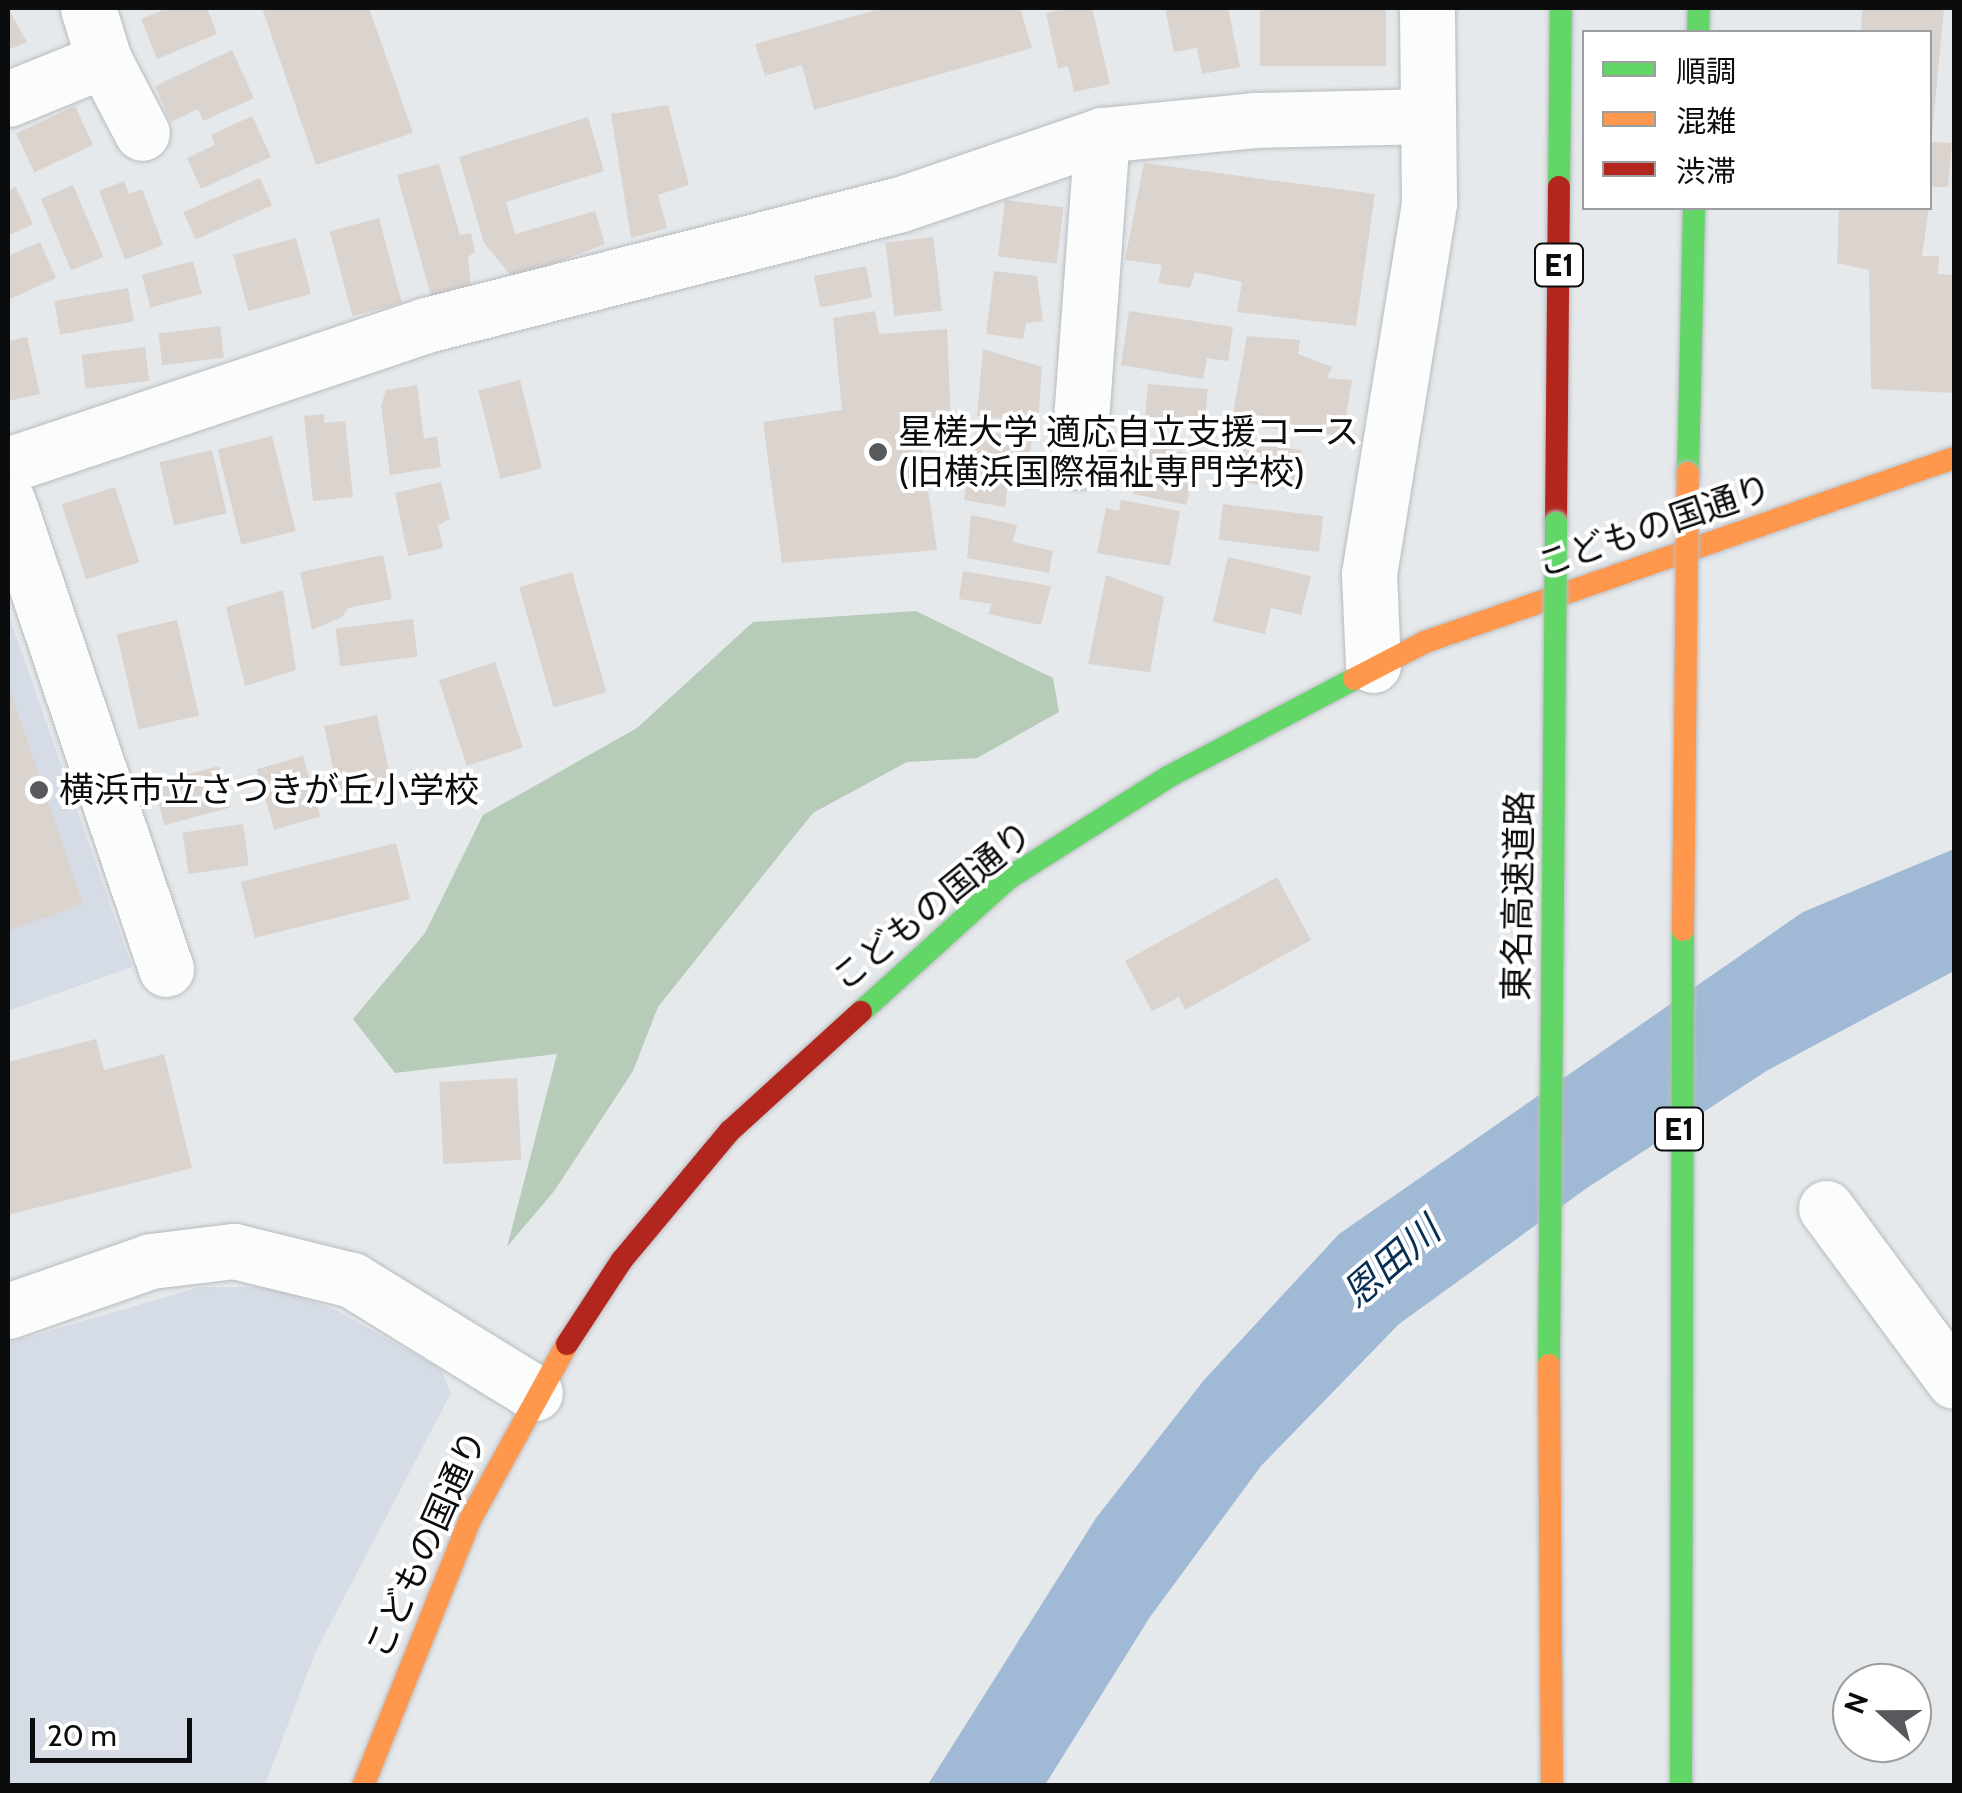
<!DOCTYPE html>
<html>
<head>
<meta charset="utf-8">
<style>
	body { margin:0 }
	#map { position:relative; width:1962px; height:1793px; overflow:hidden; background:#e6e9ec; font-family:Cabin,"Noto Sans JP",sans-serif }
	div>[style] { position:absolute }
	.built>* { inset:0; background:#d6dce5 }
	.forest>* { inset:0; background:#b6ccb8 }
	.water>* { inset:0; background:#a0b9d5 }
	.building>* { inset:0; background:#dad3ce; transform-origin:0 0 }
	.roads { filter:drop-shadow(0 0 2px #b9bbbe) drop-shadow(0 0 2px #b9bbbe) }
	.street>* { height:55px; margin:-27.5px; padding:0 27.5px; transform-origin:27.5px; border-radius:27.5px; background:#fbfcfc }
	.fast>* { height:22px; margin:-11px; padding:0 11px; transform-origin:11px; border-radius:11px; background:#63d668 }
	.slow>* { height:22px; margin:-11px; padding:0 11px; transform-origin:11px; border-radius:11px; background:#ff974d }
	.jam>* { height:22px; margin:-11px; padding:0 11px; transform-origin:11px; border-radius:11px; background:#b3261e }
	.bridges { filter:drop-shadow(0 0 2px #b9bbbe) drop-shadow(0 0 2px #b9bbbe) }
	.fast-bridge>* { height:22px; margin:-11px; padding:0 11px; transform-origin:11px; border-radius:11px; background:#63d668 }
	.slow-bridge>* { height:22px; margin:-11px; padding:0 11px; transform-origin:11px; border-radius:11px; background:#ff974d }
	.dots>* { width:28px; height:28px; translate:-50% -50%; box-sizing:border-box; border:5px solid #fff; border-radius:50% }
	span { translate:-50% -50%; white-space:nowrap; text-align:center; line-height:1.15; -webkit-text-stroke:8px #fff; paint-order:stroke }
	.shield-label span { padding:2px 8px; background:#fff; border:2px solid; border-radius:8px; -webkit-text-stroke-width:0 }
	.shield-label { font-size:32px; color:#0b0c0e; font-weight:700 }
	.poi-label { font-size:35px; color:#0b0c0e }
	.left { translate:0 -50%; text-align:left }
	.street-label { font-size:35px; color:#0b0c0e }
	.water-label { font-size:38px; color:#072e53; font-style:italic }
	.frame { position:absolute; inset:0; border:10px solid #0b0c0e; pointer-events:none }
	.legend { position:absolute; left:1582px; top:30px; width:350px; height:180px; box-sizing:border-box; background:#fff; border:2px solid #9d9e9f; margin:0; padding:12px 18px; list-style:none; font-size:30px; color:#0b0c0e }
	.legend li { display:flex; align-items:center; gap:20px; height:50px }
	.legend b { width:50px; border:2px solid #9d9e9f }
	.north { position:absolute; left:1832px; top:1663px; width:100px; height:100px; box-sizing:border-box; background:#fff; border:2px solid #9d9e9f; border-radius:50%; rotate:291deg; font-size:28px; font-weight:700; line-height:40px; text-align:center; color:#0b0c0e }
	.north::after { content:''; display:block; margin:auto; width:35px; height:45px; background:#58595c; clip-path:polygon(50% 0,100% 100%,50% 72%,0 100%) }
	.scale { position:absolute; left:30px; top:1718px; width:162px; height:45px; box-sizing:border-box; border:5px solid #0b0c0e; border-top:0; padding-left:12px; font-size:30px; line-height:35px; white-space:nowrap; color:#0b0c0e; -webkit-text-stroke:8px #fff; paint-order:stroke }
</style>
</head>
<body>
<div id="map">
	<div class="built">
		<i style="clip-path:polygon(8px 613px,132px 967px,8px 1011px)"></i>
		<i style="clip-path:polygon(200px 1287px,272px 1287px,336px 1310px,441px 1369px,451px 1393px,315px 1653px,265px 1785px,8px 1786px,8px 1343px)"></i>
	</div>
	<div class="forest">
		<i style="clip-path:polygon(916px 611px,1053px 678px,1059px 712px,977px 758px,907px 762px,813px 813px,658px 1007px,633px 1071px,555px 1190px,507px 1247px,557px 1054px,395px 1073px,353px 1019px,425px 933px,483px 815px,637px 728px,753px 622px)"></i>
	</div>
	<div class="water">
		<i style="clip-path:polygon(1954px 849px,1954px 971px,1768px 1070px,1587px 1188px,1399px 1324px,1261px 1466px,1150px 1617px,1045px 1785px,927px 1786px,1096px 1518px,1204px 1380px,1339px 1234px,1803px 912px)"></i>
	</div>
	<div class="building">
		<i style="clip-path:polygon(8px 8px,27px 42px,8px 50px)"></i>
		<i style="clip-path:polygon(168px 8px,207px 8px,217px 34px,157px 59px,141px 19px)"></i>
		<i style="clip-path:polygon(262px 8px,369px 8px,413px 133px,316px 165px)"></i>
		<i style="clip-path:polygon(883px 8px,1020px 8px,1032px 48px,814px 110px,802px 65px,765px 76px,755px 44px)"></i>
		<i style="clip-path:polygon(1071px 8px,1092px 8px,1110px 84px,1074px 92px,1068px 66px,1058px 69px,1046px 13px)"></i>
		<i style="clip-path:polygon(1165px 8px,1228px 8px,1240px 67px,1202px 74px,1197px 48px,1174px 52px)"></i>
		<i style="left:1260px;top:8px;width:126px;height:58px"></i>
		<i style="clip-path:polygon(1862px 8px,1944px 8px,1932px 135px,1930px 32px,1861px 32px)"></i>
		<i style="clip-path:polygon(232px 50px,254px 98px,203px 121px,198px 109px,171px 122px,155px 86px)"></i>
		<i style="clip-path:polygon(668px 105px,689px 185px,658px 195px,667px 228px,631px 238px,611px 114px)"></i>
		<i style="left:75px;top:106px;width:43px;height:65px;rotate:65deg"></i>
		<i style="clip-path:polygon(252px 116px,271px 157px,201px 189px,187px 158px,215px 145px,211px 135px)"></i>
		<i style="clip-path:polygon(588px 117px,604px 171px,506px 202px,515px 234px,595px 211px,605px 244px,514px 279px,484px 243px,459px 157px)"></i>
		<i style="clip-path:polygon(1930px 142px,1952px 143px,1948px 187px,1930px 187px)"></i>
		<i style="clip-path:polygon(1144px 163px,1375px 194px,1356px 326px,1237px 312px,1242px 282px,1195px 272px,1190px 288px,1158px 283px,1162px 265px,1125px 260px)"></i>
		<i style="clip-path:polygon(439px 164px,460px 235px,471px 233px,475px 252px,468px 257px,471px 288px,431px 296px,397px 175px)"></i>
		<i style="left:260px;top:178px;width:30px;height:84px;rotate:66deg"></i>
		<i style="clip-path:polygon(124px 181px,129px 194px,142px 189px,163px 245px,125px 260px,99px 191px)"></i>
		<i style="left:73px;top:185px;width:78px;height:35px;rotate:67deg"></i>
		<i style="clip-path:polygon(16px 187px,33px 224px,8px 236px,8px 191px)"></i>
		<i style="left:1005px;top:200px;width:59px;height:57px;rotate:7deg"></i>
		<i style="clip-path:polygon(1839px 208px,1929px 208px,1922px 256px,1939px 256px,1938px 274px,1954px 275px,1954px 393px,1871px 389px,1869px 270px,1837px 263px)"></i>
		<i style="left:379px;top:218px;width:88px;height:51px;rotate:75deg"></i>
		<i style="left:933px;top:237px;width:74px;height:48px;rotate:83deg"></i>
		<i style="left:296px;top:238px;width:58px;height:65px;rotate:75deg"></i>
		<i style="clip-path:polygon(40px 242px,56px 278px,8px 300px,8px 256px)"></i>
		<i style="left:193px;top:261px;width:34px;height:53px;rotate:75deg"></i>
		<i style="left:866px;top:266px;width:32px;height:53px;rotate:79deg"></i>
		<i style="clip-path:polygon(994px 271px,1037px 276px,1043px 321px,1026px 323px,1023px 339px,986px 334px)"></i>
		<i style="left:128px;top:288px;width:34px;height:75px;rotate:80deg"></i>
		<i style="clip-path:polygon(875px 311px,879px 334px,947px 329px,951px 420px,918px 423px,937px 550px,782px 563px,763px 422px,842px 410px,833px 318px)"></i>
		<i style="clip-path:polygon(1129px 311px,1233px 327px,1228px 361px,1207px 358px,1203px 379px,1121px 365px)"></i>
		<i style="left:220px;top:326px;width:32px;height:62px;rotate:83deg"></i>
		<i style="clip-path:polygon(1247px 336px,1300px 340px,1298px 354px,1332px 367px,1327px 378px,1352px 380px,1343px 436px,1231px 424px)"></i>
		<i style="clip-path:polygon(27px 337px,40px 394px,8px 401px,8px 341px)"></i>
		<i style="left:145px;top:347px;width:34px;height:64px;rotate:83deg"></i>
		<i style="clip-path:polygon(983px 349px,1042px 367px,1038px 423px,977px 416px)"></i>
		<i style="left:520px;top:380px;width:91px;height:43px;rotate:76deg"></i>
		<i style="left:1148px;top:384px;width:60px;height:38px;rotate:5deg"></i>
		<i style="clip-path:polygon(417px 385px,424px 439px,437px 436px,441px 467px,390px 475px,381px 406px,386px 390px)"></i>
		<i style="clip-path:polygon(324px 414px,324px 423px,345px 421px,353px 497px,313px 501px,304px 416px)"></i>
		<i style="clip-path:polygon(976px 430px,1032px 439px,1024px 492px,1007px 489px,1005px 507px,964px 500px)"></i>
		<i style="left:272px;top:436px;width:98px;height:56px;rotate:76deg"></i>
		<i style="clip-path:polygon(1243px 442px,1301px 450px,1297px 491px,1228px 480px)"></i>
		<i style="left:1144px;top:444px;width:54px;height:51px;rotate:12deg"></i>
		<i style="left:212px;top:450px;width:65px;height:54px;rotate:77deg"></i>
		<i style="clip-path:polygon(441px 482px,450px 519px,438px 525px,443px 548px,408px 556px,395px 493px)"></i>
		<i style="left:115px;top:487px;width:79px;height:56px;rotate:72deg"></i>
		<i style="clip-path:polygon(1121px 500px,1180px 511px,1170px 566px,1097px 553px,1106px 508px,1119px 511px)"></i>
		<i style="left:1223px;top:504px;width:101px;height:36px;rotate:7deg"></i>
		<i style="clip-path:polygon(971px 515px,1017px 525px,1013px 542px,1053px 551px,1049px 573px,967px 558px)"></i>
		<i style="clip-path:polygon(383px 555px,392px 599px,348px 608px,342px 617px,312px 630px,300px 572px)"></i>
		<i style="clip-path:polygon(1228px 557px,1311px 576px,1301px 615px,1271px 608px,1265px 634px,1213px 622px)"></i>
		<i style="clip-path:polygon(963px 571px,1051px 586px,1041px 625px,988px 614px,992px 604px,959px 599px)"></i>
		<i style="left:572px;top:572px;width:125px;height:55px;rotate:74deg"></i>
		<i style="clip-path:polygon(1106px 575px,1164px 597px,1150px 672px,1088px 664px)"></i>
		<i style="clip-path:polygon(283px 590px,296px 670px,245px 686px,226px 607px)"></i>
		<i style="left:413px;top:619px;width:38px;height:78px;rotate:83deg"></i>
		<i style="left:177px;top:620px;width:98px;height:62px;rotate:77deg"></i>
		<i style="left:495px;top:662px;width:90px;height:59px;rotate:72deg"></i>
		<i style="clip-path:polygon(8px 684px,83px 904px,8px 931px)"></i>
		<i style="left:377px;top:715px;width:70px;height:54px;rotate:78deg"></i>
		<i style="left:303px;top:756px;width:63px;height:48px;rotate:74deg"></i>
		<i style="left:219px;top:766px;width:43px;height:68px;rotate:75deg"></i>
		<i style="left:243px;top:824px;width:42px;height:61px;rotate:82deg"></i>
		<i style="left:396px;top:843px;width:58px;height:160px;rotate:76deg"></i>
		<i style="clip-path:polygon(1277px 877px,1311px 940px,1185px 1010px,1179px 997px,1152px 1011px,1125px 961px)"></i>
		<i style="clip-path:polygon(96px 1039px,104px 1070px,164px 1054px,192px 1168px,8px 1215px,8px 1062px)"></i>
		<i style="left:517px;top:1078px;width:82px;height:78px;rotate:87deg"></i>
	</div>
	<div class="roads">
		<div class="street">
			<i style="left:88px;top:8px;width:54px;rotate:72.9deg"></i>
			<i style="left:104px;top:60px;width:82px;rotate:62.5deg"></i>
			<i style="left:8px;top:99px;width:104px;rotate:-22.1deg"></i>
			<i style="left:1078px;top:461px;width:327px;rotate:-85.8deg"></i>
			<i style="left:8px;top:465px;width:441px;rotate:-18.5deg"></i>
			<i style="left:426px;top:325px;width:487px;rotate:-14.3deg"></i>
			<i style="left:898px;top:205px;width:216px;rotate:-18.9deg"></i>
			<i style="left:1102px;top:135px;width:153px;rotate:-5.6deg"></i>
			<i style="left:1254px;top:120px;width:173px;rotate:-1.3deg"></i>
			<i style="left:8px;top:502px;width:493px;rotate:71.3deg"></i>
			<i style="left:1373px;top:665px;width:91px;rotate:-92.5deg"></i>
			<i style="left:1369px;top:574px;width:377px;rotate:-80.8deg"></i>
			<i style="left:1429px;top:202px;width:194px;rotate:-90.6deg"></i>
			<i style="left:1826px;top:1208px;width:215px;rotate:53.5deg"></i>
			<i style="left:8px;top:1311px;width:151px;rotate:-19.3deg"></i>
			<i style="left:151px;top:1261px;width:84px;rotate:-6.9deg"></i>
			<i style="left:234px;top:1251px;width:122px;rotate:13.8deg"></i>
			<i style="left:352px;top:1280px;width:215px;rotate:31.7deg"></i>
		</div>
		<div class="fast">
			<i style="left:1698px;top:32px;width:24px;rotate:-88deg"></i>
			<i style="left:1559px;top:187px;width:179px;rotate:-89.4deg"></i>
			<i style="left:1688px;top:473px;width:265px;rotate:-88.7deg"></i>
			<i style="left:861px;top:1012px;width:200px;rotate:-42.2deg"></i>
			<i style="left:1009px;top:878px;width:188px;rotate:-32.4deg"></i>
			<i style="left:1168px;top:777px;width:210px;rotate:-27.8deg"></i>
		</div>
		<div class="slow">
			<i style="left:1354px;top:679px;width:80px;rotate:-27.5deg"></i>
			<i style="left:1425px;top:642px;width:560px;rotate:-19.18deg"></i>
			<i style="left:363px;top:1786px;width:289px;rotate:-68.1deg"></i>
			<i style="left:471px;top:1518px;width:199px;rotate:-61.1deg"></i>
		</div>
		<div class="jam">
			<i style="left:1556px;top:523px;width:336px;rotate:-89.5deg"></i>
			<i style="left:567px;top:1344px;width:100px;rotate:-56.8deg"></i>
			<i style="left:622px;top:1260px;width:168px;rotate:-50.1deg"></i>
			<i style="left:730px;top:1131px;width:177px;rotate:-42.3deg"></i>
		</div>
	</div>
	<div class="bridges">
		<div class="fast-bridge">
			<i style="left:1549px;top:1365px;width:842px;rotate:-89.52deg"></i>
			<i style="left:1681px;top:1786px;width:856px;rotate:-89.87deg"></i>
		</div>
		<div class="slow-bridge">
			<i style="left:1683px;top:930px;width:457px;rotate:-89.4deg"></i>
			<i style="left:1549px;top:1365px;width:421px;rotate:89.6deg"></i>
		</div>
	</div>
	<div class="dots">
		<i style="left:878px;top:452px;background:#58595c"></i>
		<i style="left:39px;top:790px;background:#58595c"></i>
	</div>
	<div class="shield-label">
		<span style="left:1559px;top:265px">E1</span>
		<span style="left:1679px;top:1129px">E1</span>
	</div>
	<div class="poi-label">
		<span class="left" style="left:898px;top:452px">星槎大学 適応自立支援コース<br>(旧横浜国際福祉専門学校)</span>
		<span class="left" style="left:59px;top:790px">横浜市立さつきが丘小学校</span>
	</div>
	<div class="street-label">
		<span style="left:1654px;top:526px;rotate:-19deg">こどもの国通り</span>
		<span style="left:1518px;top:896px;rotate:-89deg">東名高速道路</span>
		<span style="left:932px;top:906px;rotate:-39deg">こどもの国通り</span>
		<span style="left:426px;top:1544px;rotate:-66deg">こどもの国通り</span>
	</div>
	<div class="water-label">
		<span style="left:1391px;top:1262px;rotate:-41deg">恩田川</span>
	</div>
	<div class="frame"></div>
	<ul class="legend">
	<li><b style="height:12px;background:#63d668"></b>順調</li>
	<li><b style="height:12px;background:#ff974d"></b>混雑</li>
	<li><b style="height:12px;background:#b3261e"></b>渋滞</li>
	</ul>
	<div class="north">N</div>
	<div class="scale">20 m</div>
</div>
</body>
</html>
